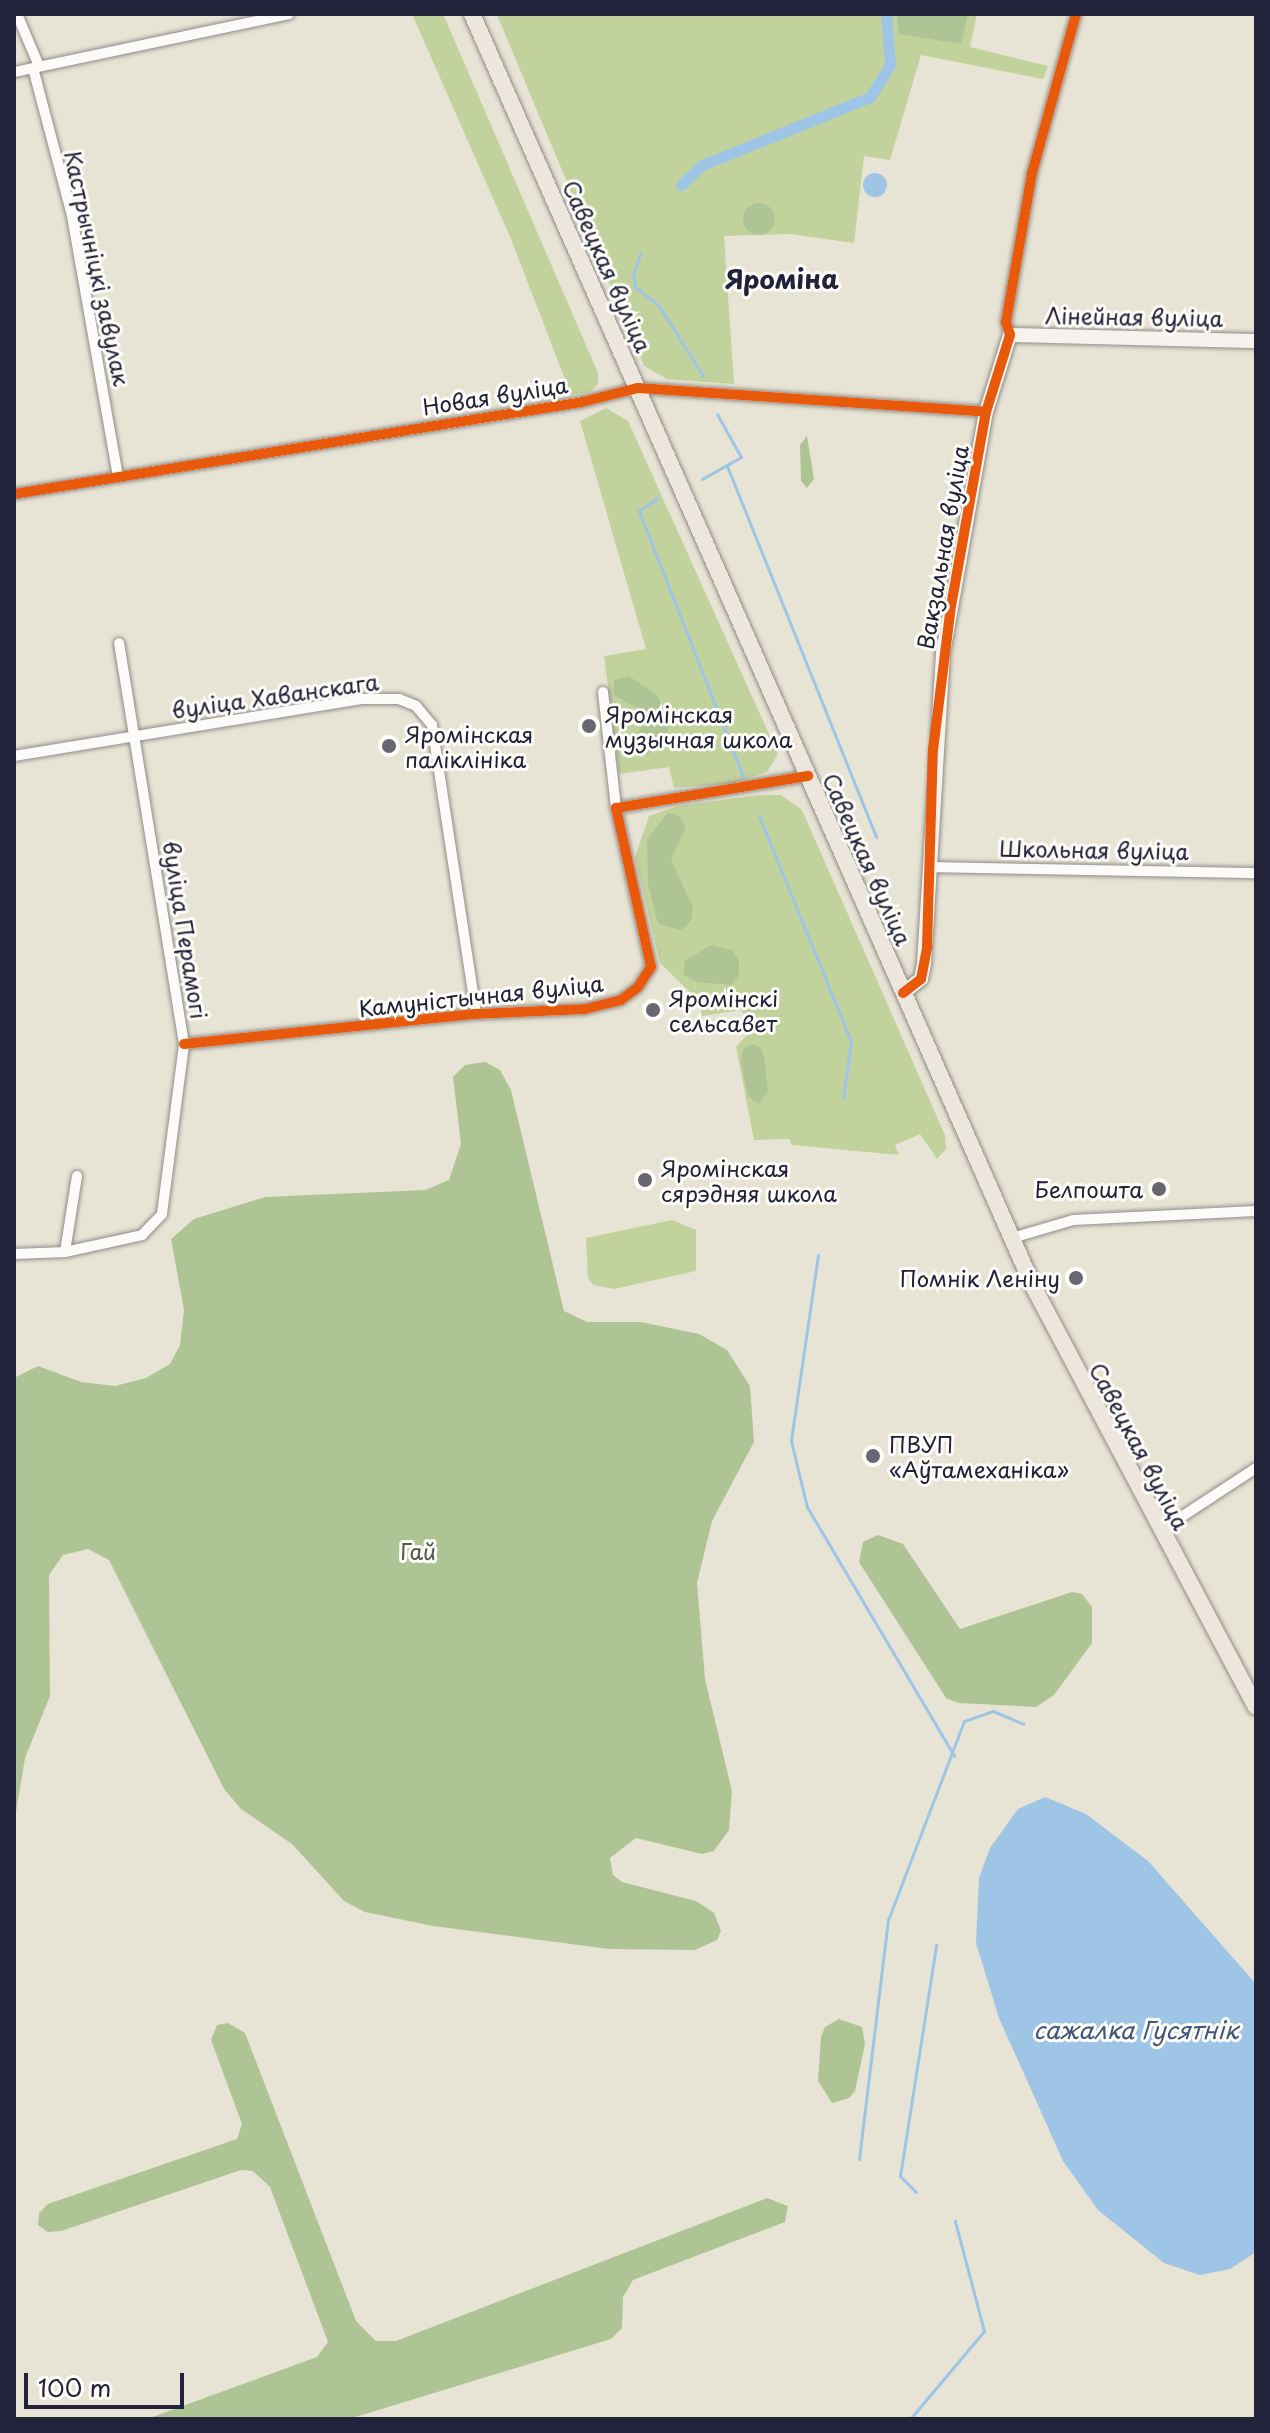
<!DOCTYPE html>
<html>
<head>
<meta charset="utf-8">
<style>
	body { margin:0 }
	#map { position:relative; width:1270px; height:2433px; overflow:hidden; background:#e8e4d5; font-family:"Playpen Sans",sans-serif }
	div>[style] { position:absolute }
	.green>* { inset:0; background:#c2d29c }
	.forest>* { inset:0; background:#afc495 }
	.round { border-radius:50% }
	.water>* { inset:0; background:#9ec4e6 }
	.stream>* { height:3px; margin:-1.5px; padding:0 1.5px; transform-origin:1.5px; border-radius:1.5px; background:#9ec4e6 }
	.canal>* { height:11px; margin:-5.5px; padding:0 5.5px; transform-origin:5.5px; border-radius:5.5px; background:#9ec4e6 }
	.roads { filter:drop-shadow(0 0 2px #8f8d89) drop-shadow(0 0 2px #8f8d89) }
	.street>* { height:10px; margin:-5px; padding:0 5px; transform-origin:5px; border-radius:5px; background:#fcfbf9 }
	.secondary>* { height:14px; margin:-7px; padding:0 7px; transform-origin:7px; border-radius:7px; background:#f6f2ee }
	.primary>* { height:16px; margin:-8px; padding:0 8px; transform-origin:8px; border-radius:8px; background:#ede6dd }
	.cycleway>* { height:10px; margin:-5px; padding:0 5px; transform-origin:5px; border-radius:5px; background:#e8590c }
	.dots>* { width:22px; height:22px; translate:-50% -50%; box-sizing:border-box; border:4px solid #fdfcf7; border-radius:50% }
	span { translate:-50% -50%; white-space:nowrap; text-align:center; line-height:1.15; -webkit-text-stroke:6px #fdfcf7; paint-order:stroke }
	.street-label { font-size:22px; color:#22223b }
	.poi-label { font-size:22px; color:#22223b }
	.left { translate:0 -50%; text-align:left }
	.right { translate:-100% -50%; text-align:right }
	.park-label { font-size:22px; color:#4f5b4c }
	.water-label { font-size:24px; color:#42567a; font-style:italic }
	.quarter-label { font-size:26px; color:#22223b; font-weight:700 }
	.frame { position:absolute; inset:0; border:16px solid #22223b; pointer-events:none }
	.scale { position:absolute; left:24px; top:2373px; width:160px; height:36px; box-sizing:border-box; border:4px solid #22223b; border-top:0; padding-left:10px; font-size:24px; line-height:28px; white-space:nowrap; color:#22223b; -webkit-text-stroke:6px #fdfcf7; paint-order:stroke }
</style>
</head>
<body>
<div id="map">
	<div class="green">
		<i style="clip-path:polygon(412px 14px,443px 14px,447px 23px,598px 373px,598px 384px,590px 392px,571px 395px,511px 239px)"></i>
		<i style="clip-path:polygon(977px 14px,970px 47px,1048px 66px,1043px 79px,921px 55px,890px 160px,864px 156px,854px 243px,790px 234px,724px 236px,734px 384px,667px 379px,644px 366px,497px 15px)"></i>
		<i style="clip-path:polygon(606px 408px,628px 421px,778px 754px,767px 772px,732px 783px,674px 788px,669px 767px,619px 774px,604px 656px,646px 649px,580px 421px)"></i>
		<i style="clip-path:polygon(759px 795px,781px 795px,802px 810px,945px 1135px,946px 1149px,937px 1159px,920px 1134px,895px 1145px,899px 1155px,792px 1145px,789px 1139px,754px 1140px,736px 1047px,747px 1035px,750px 1023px,741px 1010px,702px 1016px,700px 1002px,660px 963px,635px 857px,649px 816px,678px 806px)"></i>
		<i style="clip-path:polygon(672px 1220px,696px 1230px,696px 1271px,614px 1289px,593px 1285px,588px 1278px,586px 1238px)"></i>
	</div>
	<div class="forest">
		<i style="clip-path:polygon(897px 14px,968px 14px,961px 44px,899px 34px)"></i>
		<i class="round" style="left:743px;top:203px;width:32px;height:32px"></i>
		<i style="clip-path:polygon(807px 436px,814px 479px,807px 488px,801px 481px,800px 445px)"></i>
		<i style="clip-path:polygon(629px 676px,658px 696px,670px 724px,665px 743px,646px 755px,635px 755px,630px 747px,643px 724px,644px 712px,614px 695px,614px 680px)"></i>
		<i style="clip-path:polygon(667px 814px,677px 814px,686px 827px,671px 859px,693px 908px,691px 921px,681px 930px,658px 924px,648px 884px,647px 839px)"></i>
		<i style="clip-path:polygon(711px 945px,732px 950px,739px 960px,739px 975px,731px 985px,697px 982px,683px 974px,685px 961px)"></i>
		<i style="clip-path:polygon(751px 1044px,760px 1047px,764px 1056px,768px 1091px,759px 1104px,748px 1096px,741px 1061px,743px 1049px)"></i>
		<i style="clip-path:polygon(485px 1062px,500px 1070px,511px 1090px,564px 1311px,587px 1322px,641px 1322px,699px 1334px,727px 1350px,750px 1386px,754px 1442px,712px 1521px,697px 1583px,705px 1679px,732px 1791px,729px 1830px,714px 1851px,702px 1854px,636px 1838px,610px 1858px,613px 1875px,622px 1882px,696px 1901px,714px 1913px,721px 1931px,717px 1940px,695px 1950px,609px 1949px,433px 1926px,365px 1912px,344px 1901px,292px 1844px,241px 1809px,224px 1789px,109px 1560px,88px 1549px,63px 1555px,49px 1575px,50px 1696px,25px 1758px,14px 1824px,16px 1377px,38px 1366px,81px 1382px,115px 1386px,146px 1378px,170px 1364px,180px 1345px,184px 1310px,171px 1239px,194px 1219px,265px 1197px,425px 1190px,449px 1180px,461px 1144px,453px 1077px,465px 1065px)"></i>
		<i style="clip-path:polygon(878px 1535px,903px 1544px,960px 1629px,1072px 1592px,1082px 1594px,1092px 1607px,1092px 1643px,1054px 1695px,1036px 1707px,958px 1703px,946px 1698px,859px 1562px,863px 1542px)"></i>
		<i style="clip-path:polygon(839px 2019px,862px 2027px,865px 2044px,855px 2091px,849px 2098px,832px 2103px,818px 2081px,821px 2037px,825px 2027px)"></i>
		<i style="clip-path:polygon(228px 2023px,245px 2033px,356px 2321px,376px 2341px,396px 2341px,767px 2198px,788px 2206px,785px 2222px,633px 2280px,623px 2297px,622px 2328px,611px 2339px,349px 2419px,147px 2419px,317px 2357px,328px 2342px,270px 2187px,253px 2171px,241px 2170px,61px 2231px,48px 2232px,38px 2225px,39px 2213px,48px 2204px,237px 2139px,242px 2124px,211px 2040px,217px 2025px)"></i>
	</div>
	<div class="water">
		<i class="round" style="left:863px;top:173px;width:24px;height:24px"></i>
		<i style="clip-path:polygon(1045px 1797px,1086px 1814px,1148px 1861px,1256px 1984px,1256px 2252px,1230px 2269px,1200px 2275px,1164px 2263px,1098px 2210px,1063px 2161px,999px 2018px,976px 1943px,979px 1878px,990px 1848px,1018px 1809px)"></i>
	</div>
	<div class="stream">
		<i style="left:640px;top:254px;width:22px;rotate:108deg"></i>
		<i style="left:633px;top:275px;width:12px;rotate:81deg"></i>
		<i style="left:635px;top:287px;width:31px;rotate:38deg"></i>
		<i style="left:659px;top:306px;width:83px;rotate:57.8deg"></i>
		<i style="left:727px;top:466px;width:400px;rotate:68.1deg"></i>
		<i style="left:702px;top:479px;width:45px;rotate:-29.4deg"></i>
		<i style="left:741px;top:457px;width:49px;rotate:-119.2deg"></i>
		<i style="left:658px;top:498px;width:23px;rotate:146deg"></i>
		<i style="left:639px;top:511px;width:286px;rotate:68.6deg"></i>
		<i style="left:759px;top:816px;width:244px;rotate:67.8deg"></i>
		<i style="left:851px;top:1042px;width:57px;rotate:98.1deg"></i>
		<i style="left:818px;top:1255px;width:188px;rotate:98.3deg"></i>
		<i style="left:791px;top:1441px;width:68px;rotate:76.4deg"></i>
		<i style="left:807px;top:1507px;width:289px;rotate:59.4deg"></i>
		<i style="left:859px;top:2159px;width:241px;rotate:-83.1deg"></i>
		<i style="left:888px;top:1920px;width:213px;rotate:-69.1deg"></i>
		<i style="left:964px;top:1721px;width:31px;rotate:-19deg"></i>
		<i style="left:993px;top:1711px;width:33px;rotate:23deg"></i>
		<i style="left:916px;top:2192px;width:23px;rotate:-135deg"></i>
		<i style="left:900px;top:2176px;width:234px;rotate:-81.1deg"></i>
		<i style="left:910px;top:2419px;width:115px;rotate:-49.9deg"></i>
		<i style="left:984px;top:2331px;width:114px;rotate:-104.8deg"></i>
	</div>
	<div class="canal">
		<i style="left:681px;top:185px;width:29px;rotate:-44deg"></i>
		<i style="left:702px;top:165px;width:181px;rotate:-22deg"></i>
		<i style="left:870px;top:97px;width:38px;rotate:-58deg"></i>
		<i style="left:890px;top:65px;width:51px;rotate:-94.5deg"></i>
	</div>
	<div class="roads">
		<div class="street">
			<i style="left:17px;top:14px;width:56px;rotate:67.1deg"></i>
			<i style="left:33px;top:68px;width:153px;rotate:75.2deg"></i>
			<i style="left:72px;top:216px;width:265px;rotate:80deg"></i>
			<i style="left:14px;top:72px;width:281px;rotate:-11.9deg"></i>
			<i style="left:1010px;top:335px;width:14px;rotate:-107deg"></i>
			<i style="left:1006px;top:322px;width:151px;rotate:-80.1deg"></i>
			<i style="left:1032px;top:173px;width:165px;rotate:-74.5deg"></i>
			<i style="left:14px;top:494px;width:575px;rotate:-9.2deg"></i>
			<i style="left:582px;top:402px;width:58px;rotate:-14deg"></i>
			<i style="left:638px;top:388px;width:349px;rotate:3.9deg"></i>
			<i style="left:603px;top:692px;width:117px;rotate:83.6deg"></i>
			<i style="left:14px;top:756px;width:352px;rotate:-9.3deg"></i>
			<i style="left:361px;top:699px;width:38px"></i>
			<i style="left:399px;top:699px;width:18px;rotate:22deg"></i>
			<i style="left:416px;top:706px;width:25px;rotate:50deg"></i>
			<i style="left:432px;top:725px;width:292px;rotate:81.3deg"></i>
			<i style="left:931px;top:867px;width:325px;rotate:1.1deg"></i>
			<i style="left:184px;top:1044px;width:294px;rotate:-5.9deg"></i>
			<i style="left:476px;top:1014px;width:109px;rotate:-2.6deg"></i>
			<i style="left:585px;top:1009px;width:37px;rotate:-14deg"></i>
			<i style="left:621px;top:1000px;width:21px;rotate:-37deg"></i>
			<i style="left:638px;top:987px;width:24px;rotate:-57deg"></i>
			<i style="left:651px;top:967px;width:163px;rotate:-102.4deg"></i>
			<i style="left:616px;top:808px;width:195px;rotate:-9.5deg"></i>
			<i style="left:77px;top:1176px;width:77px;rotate:99deg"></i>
			<i style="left:65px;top:1252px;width:79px;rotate:-12.4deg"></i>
			<i style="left:142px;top:1235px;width:29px;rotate:-46deg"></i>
			<i style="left:162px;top:1214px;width:171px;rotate:-82.6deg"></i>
			<i style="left:184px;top:1044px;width:406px;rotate:-99.2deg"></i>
			<i style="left:1012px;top:1238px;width:64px;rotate:-16.4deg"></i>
			<i style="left:1073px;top:1220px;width:183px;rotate:-2.8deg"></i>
			<i style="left:14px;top:1254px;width:51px;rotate:-2.2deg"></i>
			<i style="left:1160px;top:1531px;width:115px;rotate:-33.3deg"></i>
		</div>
		<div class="secondary">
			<i style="left:903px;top:993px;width:23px;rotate:-38deg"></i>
			<i style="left:921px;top:979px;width:15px;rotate:-79deg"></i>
			<i style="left:924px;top:964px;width:312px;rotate:-86.5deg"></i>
			<i style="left:943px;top:653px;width:245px;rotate:-79.9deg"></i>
			<i style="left:986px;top:412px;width:81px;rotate:-72.7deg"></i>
			<i style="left:1010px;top:335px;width:246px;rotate:1.4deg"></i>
		</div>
		<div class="primary">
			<i style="left:472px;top:14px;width:1390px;rotate:66.2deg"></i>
			<i style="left:1033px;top:1286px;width:476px;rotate:62.1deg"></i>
		</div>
	</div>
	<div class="cycleway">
		<i style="left:14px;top:494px;width:575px;rotate:-9.2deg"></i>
		<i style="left:582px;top:402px;width:58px;rotate:-14deg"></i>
		<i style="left:638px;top:388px;width:349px;rotate:3.9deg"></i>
		<i style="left:903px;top:993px;width:23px;rotate:-38deg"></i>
		<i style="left:921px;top:979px;width:33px;rotate:-79deg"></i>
		<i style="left:927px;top:947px;width:197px;rotate:-88.3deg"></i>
		<i style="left:933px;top:750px;width:145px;rotate:-82.9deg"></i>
		<i style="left:951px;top:606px;width:197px;rotate:-79.8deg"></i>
		<i style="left:986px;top:412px;width:81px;rotate:-72.7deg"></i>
		<i style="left:1010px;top:335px;width:14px;rotate:-107deg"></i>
		<i style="left:1006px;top:322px;width:151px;rotate:-80.1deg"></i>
		<i style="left:1032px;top:173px;width:165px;rotate:-74.5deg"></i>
		<i style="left:184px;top:1044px;width:294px;rotate:-5.9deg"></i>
		<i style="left:476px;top:1014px;width:109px;rotate:-2.6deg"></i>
		<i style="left:585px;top:1009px;width:37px;rotate:-14deg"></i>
		<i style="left:621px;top:1000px;width:21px;rotate:-37deg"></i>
		<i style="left:638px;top:987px;width:24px;rotate:-57deg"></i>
		<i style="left:651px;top:967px;width:163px;rotate:-102.4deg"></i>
		<i style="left:616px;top:808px;width:195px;rotate:-9.5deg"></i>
	</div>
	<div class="dots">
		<i style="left:589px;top:726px;background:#676671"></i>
		<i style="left:389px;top:746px;background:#676671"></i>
		<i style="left:653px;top:1010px;background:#676671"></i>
		<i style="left:645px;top:1180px;background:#676671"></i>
		<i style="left:1159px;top:1189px;background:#676671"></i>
		<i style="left:1076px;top:1278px;background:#676671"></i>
		<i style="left:873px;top:1456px;background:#676671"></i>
	</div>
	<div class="street-label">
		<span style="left:608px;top:266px;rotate:66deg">Савецкая вуліца</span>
		<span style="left:98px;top:268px;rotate:78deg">Кастрычніцкі завулак</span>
		<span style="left:1134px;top:316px;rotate:1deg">Лінейная вуліца</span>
		<span style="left:495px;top:395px;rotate:-9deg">Новая вуліца</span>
		<span style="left:942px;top:547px;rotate:-80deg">Вакзальная вуліца</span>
		<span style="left:275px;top:695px;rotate:-8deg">вуліца Хаванскага</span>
		<span style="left:1094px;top:849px;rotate:1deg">Школьная вуліца</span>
		<span style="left:868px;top:859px;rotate:66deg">Савецкая вуліца</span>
		<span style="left:186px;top:930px;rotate:81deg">вуліца Перамогі</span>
		<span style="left:481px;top:995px;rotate:-6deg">Камуністычная вуліца</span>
		<span style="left:1140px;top:1446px;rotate:62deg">Савецкая вуліца</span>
	</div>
	<div class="poi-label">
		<span class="left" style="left:605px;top:726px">Яромінская<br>музычная школа</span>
		<span class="left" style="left:405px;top:746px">Яромінская<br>паліклініка</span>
		<span class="left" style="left:669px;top:1010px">Яромінскі<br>сельсавет</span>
		<span class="left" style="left:661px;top:1180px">Яромінская<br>сярэдняя школа</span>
		<span class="right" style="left:1143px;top:1189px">Белпошта</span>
		<span class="right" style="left:1060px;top:1278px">Помнік Леніну</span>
		<span class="left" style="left:889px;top:1456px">ПВУП<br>«Аўтамеханіка»</span>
	</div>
	<div class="park-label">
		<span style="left:418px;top:1551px">Гай</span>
	</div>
	<div class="water-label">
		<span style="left:1136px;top:2030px">сажалка Гусятнік</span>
	</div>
	<div class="quarter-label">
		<span style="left:782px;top:279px">Яроміна</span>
	</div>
	<div class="frame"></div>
	<div class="scale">100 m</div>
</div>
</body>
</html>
